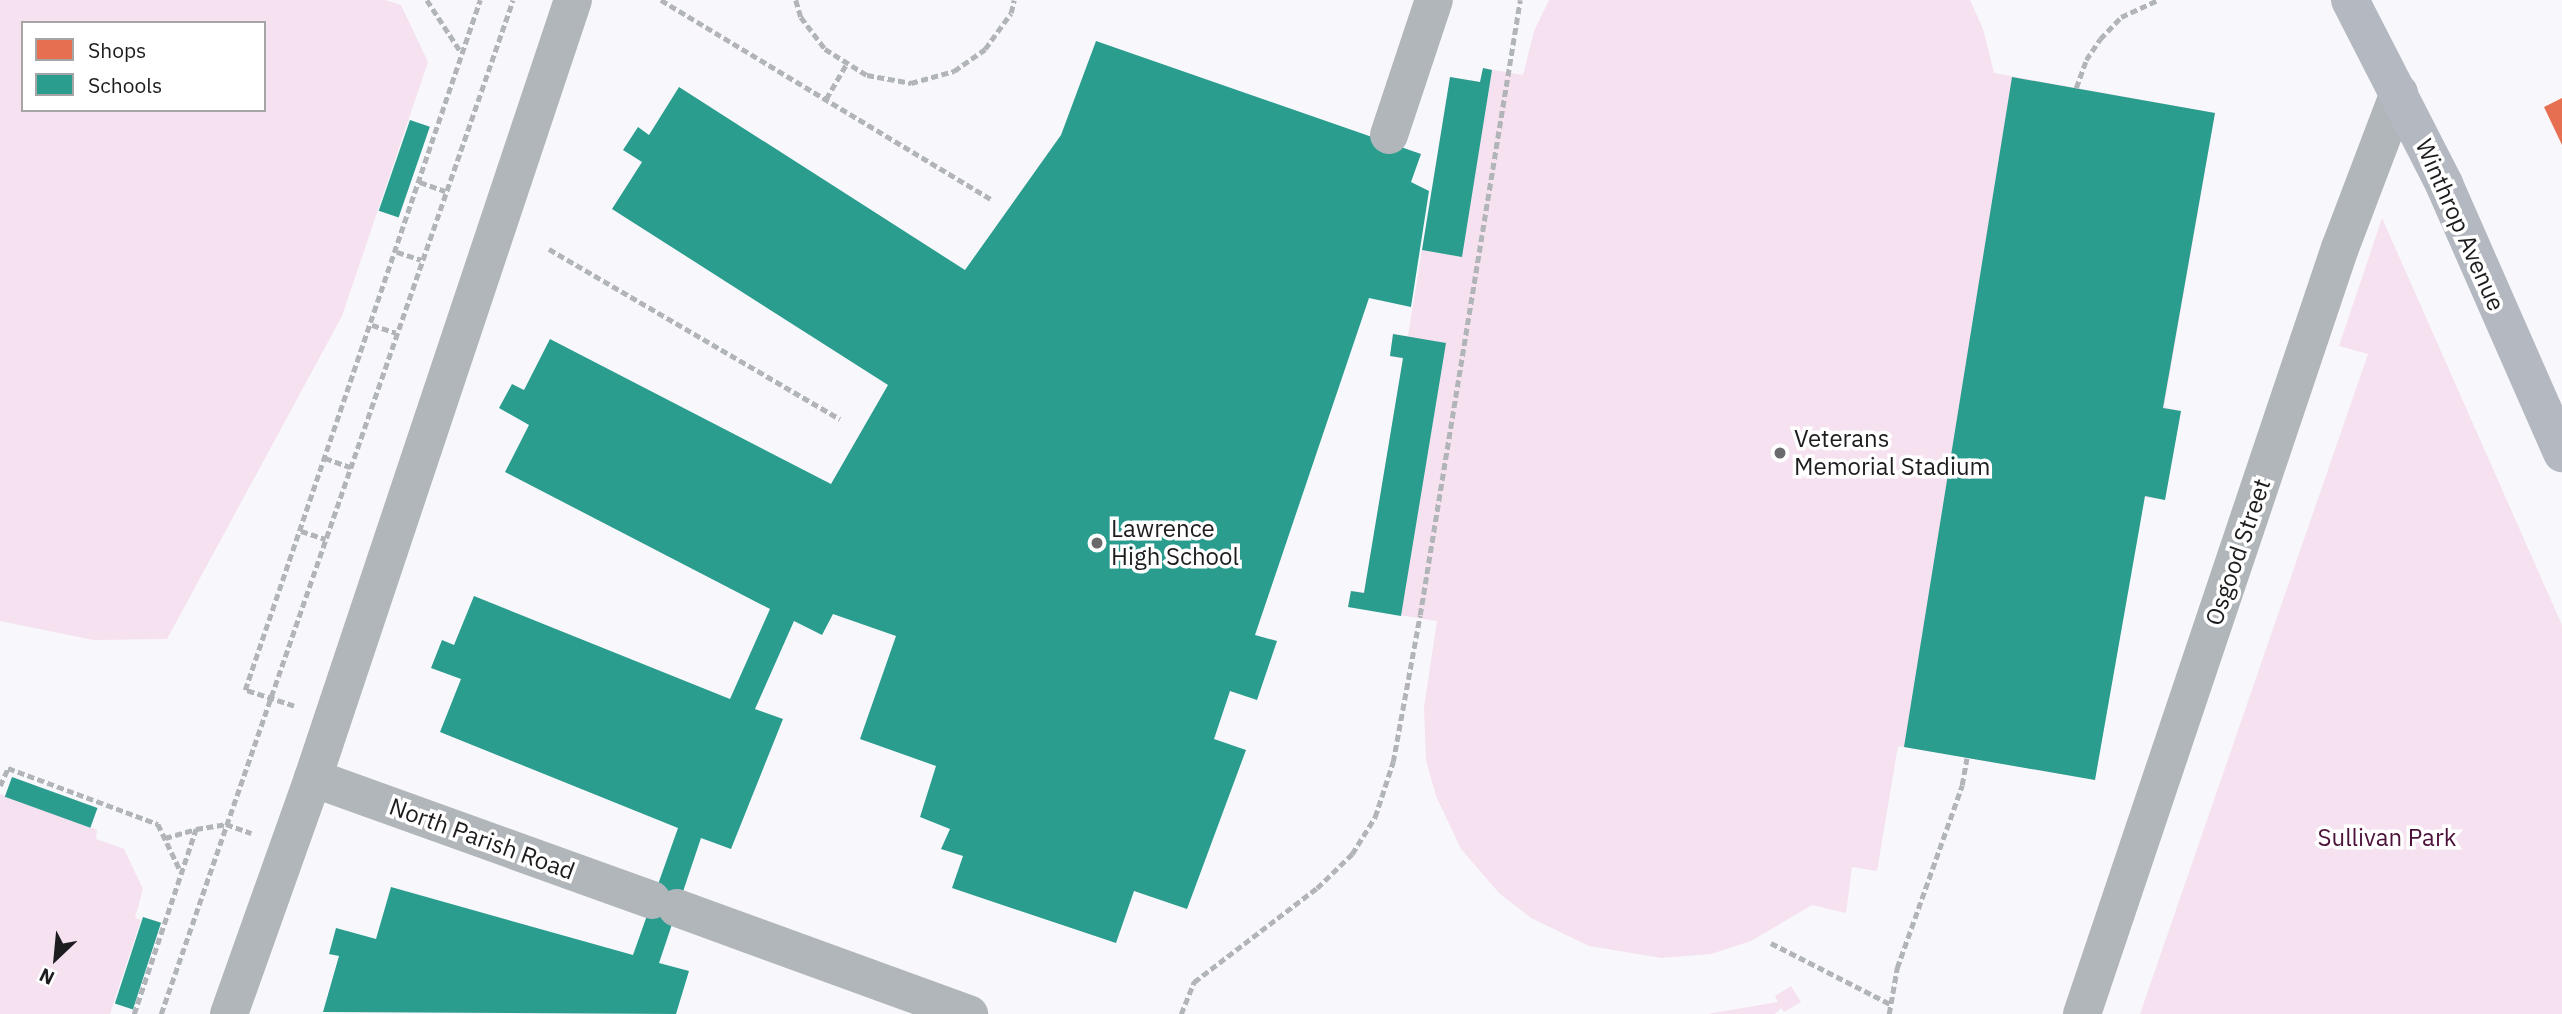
<!DOCTYPE html>
<html>
<head>
<meta charset="utf-8">
<style>
	body { margin:0 }
	#map { position:relative; width:2562px; height:1014px; overflow:hidden; background:#f8f8fc; font-family:"IBM Plex Sans",sans-serif }
	div>[style] { position:absolute }
	.green>* { inset:0; background:#f5e1ef }
	.shops>* { inset:0; background:#e76f51 }
	.schools>* { inset:0; background:#2a9d8f; transform-origin:0 0 }
	.path>* { height:4.5px; margin-top:-2.25px; transform-origin:0; background:repeating-linear-gradient(90deg,#b1b4b9 0 7px,transparent 0 10.5px) }
	.minor>* { height:38px; margin:-19px; padding:0 19px; transform-origin:19px; border-radius:19px; background:#b1b6bb }
	.major>* { height:38px; margin:-19px; padding:0 19px; transform-origin:19px; border-radius:19px; background:#b4b8c0 }
	.dots>* { width:19px; height:19px; translate:-50% -50%; box-sizing:border-box; border:4px solid #fff; border-radius:50% }
	span { translate:-50% -50%; white-space:nowrap; text-align:center; line-height:1.15; -webkit-text-stroke:7px #fff; paint-order:stroke }
	.street-label { font-size:24px; color:#1d1d20 }
	.poi-label { font-size:24px; color:#1d1d20 }
	.left { translate:0 -50%; text-align:left }
	.park-label { font-size:24px; color:#4d123a }
	.legend { position:absolute; left:21px; top:21px; width:245px; height:91px; box-sizing:border-box; background:#fff; border:2px solid #a5a5a6; margin:0; padding:9px 12px; list-style:none; font-size:21px; color:#1d1d20 }
	.legend li { display:flex; align-items:center; gap:14px; height:35px }
	.legend b { width:35px; border:2px solid #a5a5a6 }
	.north { position:absolute; left:21px; top:923px; width:70px; height:70px; -webkit-text-stroke:5px #fff; paint-order:stroke; rotate:206deg; font-size:19px; font-weight:700; line-height:28px; text-align:center; color:#1d1d20 }
	.north::after { content:''; display:block; margin:auto; width:24px; height:32px; background:#1d1d20; clip-path:polygon(50% 0,100% 100%,50% 72%,0 100%) }
</style>
</head>
<body>
<div id="map">
	<div class="green">
		<i style="clip-path:polygon(evenodd,0 0,385px 0,401px 5px,428px 62px,342px 316px,167px 639px,93px 640px,0 621px,0 0,23px 23px,264px 23px,264px 110px,23px 110px,23px 23px)"></i>
		<i style="clip-path:polygon(1549px 0,1970px 0,1983px 29px,1994px 73px,2215px 113px,2164px 407px,2181px 411px,2165px 500px,2144px 497px,2095px 780px,1898px 746px,1877px 871px,1852px 867px,1846px 913px,1812px 905px,1751px 941px,1711px 954px,1661px 958px,1589px 946px,1531px 918px,1499px 893px,1461px 849px,1436px 796px,1426px 760px,1424px 707px,1437px 621px,1348px 607px,1351px 591px,1364px 592px,1403px 359px,1390px 356px,1393px 334px,1408px 336px,1450px 77px,1480px 82px,1483px 68px,1523px 75px,1534px 31px)"></i>
		<i style="clip-path:polygon(2382px 218px,2562px 625px,2562px 1014px,2140px 1014px,2368px 354px,2339px 346px)"></i>
		<i style="clip-path:polygon(0 794px,90px 827px,97px 830px,96px 839px,124px 849px,143px 889px,135px 918px,141px 920px,110px 1014px,0 1014px)"></i>
		<i style="clip-path:polygon(1791px 986px,1801px 1002px,1784px 1012px,1781px 1008px,1775px 1014px,1707px 1014px,1778px 1002px,1775px 996px)"></i>
	</div>
	<div class="shops">
		<i style="clip-path:polygon(2562px 98px,2562px 145px,2544px 107px)"></i>
	</div>
	<div class="schools">
		<i style="clip-path:polygon(1096px 41px,1421px 154px,1411px 182px,1429px 191px,1411px 307px,1369px 298px,1255px 635px,1277px 641px,1257px 700px,1230px 691px,1214px 739px,1246px 750px,1187px 909px,1134px 891px,1116px 943px,952px 888px,963px 856px,941px 849px,950px 829px,920px 817px,936px 766px,860px 739px,896px 636px,833px 614px,822px 635px,794px 621px,755px 709px,783px 719px,731px 849px,701px 838px,659px 963px,689px 971px,676px 1014px,323px 1012px,339px 956px,329px 954px,336px 928px,376px 939px,391px 887px,633px 955px,678px 828px,440px 732px,461px 679px,431px 668px,442px 640px,454px 645px,474px 596px,730px 699px,770px 609px,505px 472px,529px 425px,499px 408px,512px 384px,524px 390px,550px 339px,831px 484px,888px 385px,612px 209px,642px 162px,623px 150px,638px 127px,649px 135px,679px 87px,965px 270px,1061px 135px)"></i>
		<i style="clip-path:polygon(1483px 68px,1492px 70px,1462px 257px,1422px 250px,1450px 77px,1480px 82px)"></i>
		<i style="clip-path:polygon(2012px 77px,2215px 113px,2163px 408px,2181px 411px,2165px 500px,2145px 496px,2095px 780px,1904px 747px)"></i>
		<i style="left:410px;top:120px;width:21px;height:96px;rotate:19deg"></i>
		<i style="clip-path:polygon(1393px 334px,1446px 343px,1401px 616px,1348px 607px,1351px 591px,1364px 593px,1403px 358px,1390px 356px)"></i>
		<i style="left:12px;top:777px;width:91px;height:21px;rotate:20deg"></i>
		<i style="left:143px;top:917px;width:19px;height:91px;rotate:18deg"></i>
	</div>
	<div class="path">
		<i style="left:427px;top:0;width:62px;rotate:56.8deg"></i>
		<i style="left:661px;top:0;width:385px;rotate:31.1deg"></i>
		<i style="left:796px;top:0;width:18px;rotate:74deg"></i>
		<i style="left:801px;top:17px;width:40px;rotate:53deg"></i>
		<i style="left:825px;top:49px;width:49px;rotate:31.8deg"></i>
		<i style="left:867px;top:75px;width:45px;rotate:10.3deg"></i>
		<i style="left:911px;top:83px;width:45px;rotate:-15.6deg"></i>
		<i style="left:954px;top:71px;width:38px;rotate:-35deg"></i>
		<i style="left:985px;top:49px;width:44px;rotate:-54.2deg"></i>
		<i style="left:1011px;top:13px;width:13px;rotate:-77deg"></i>
		<i style="left:2076px;top:88px;width:30px;rotate:-70deg"></i>
		<i style="left:2086px;top:60px;width:25px;rotate:-56deg"></i>
		<i style="left:2100px;top:39px;width:30px;rotate:-46deg"></i>
		<i style="left:2121px;top:17px;width:41px;rotate:-24.7deg"></i>
		<i style="left:826px;top:99px;width:42px;rotate:-59.7deg"></i>
		<i style="left:420px;top:182px;width:27px;rotate:20deg"></i>
		<i style="left:549px;top:249px;width:337px;rotate:30.3deg"></i>
		<i style="left:397px;top:252px;width:25px;rotate:18deg"></i>
		<i style="left:372px;top:325px;width:25px;rotate:18deg"></i>
		<i style="left:325px;top:458px;width:27px;rotate:20deg"></i>
		<i style="left:301px;top:531px;width:26px;rotate:18deg"></i>
		<i style="left:294px;top:706px;width:52px;rotate:-161.9deg"></i>
		<i style="left:245px;top:690px;width:729px;rotate:-71.19deg"></i>
		<i style="left:0;top:786px;width:20px;rotate:-66deg"></i>
		<i style="left:8px;top:768px;width:160px;rotate:20.5deg"></i>
		<i style="left:158px;top:824px;width:53px;rotate:64.4deg"></i>
		<i style="left:165px;top:838px;width:32px;rotate:-16deg"></i>
		<i style="left:1771px;top:943px;width:134px;rotate:27.1deg"></i>
		<i style="left:134px;top:1014px;width:195px;rotate:-71.5deg"></i>
		<i style="left:196px;top:829px;width:30px;rotate:-9deg"></i>
		<i style="left:226px;top:824px;width:27px;rotate:20deg"></i>
		<i style="left:161px;top:1014px;width:1073px;rotate:-70.86deg"></i>
		<i style="left:1181px;top:1014px;width:35px;rotate:-68deg"></i>
		<i style="left:1194px;top:982px;width:155px;rotate:-37.4deg"></i>
		<i style="left:1317px;top:888px;width:49px;rotate:-44.2deg"></i>
		<i style="left:1352px;top:854px;width:44px;rotate:-58.1deg"></i>
		<i style="left:1375px;top:817px;width:58px;rotate:-71.9deg"></i>
		<i style="left:1393px;top:762px;width:149px;rotate:-79.6deg"></i>
		<i style="left:1420px;top:615px;width:623px;rotate:-80.76deg"></i>
		<i style="left:1889px;top:1014px;width:47px;rotate:-80.1deg"></i>
		<i style="left:1897px;top:968px;width:194px;rotate:-70.4deg"></i>
		<i style="left:1962px;top:785px;width:27px;rotate:-80deg"></i>
	</div>
	<div class="minor">
		<i style="left:1389px;top:135px;width:142px;rotate:-71.6deg"></i>
		<i style="left:313px;top:778px;width:360px;rotate:19.8deg"></i>
		<i style="left:677px;top:908px;width:311px;rotate:20deg"></i>
		<i style="left:229px;top:1014px;width:251px;rotate:-70.4deg"></i>
		<i style="left:313px;top:778px;width:820px;rotate:-71.52deg"></i>
		<i style="left:2082px;top:1014px;width:808px;rotate:-71.39deg"></i>
		<i style="left:2340px;top:248px;width:166px;rotate:-69.2deg"></i>
	</div>
	<div class="major">
		<i style="left:2350px;top:0;width:207px;rotate:62.9deg"></i>
		<i style="left:2444px;top:184px;width:294px;rotate:66.3deg"></i>
	</div>
	<div class="dots">
		<i style="left:1780px;top:453px;background:#6a6a6d"></i>
		<i style="left:1097px;top:543px;background:#6a6a6d"></i>
	</div>
	<div class="street-label">
		<span style="left:2460px;top:225px;rotate:66deg">Winthrop Avenue</span>
		<span style="left:2238px;top:552px;rotate:-71deg">Osgood Street</span>
		<span style="left:482px;top:839px;rotate:20deg">North Parish Road</span>
	</div>
	<div class="poi-label">
		<span class="left" style="left:1794px;top:453px">Veterans<br>Memorial Stadium</span>
		<span class="left" style="left:1111px;top:543px">Lawrence<br>High School</span>
	</div>
	<div class="park-label">
		<span style="left:2387px;top:838px">Sullivan Park</span>
	</div>
	<ul class="legend">
	<li><b style="height:19px;background:#e76f51"></b>Shops</li>
	<li><b style="height:19px;background:#2a9d8f"></b>Schools</li>
	</ul>
	<div class="north">N</div>
</div>
</body>
</html>
